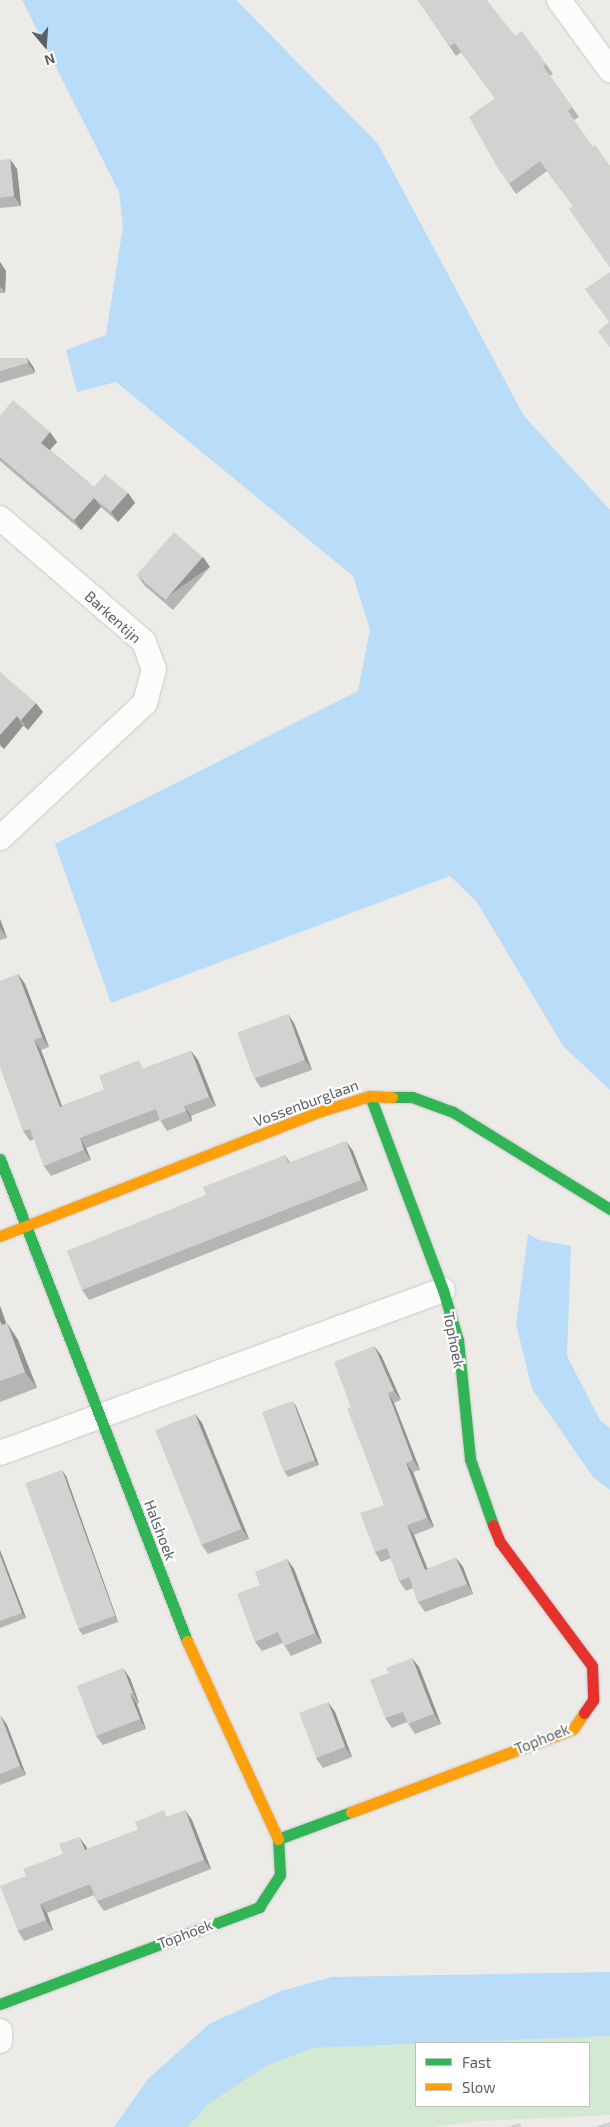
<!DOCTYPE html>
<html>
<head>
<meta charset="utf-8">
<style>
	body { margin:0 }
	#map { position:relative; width:610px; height:2127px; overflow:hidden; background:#ecebe7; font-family:"Exo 2",sans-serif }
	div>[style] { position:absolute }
	.green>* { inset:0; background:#d3e9d2 }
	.water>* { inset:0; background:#b9dcf8 }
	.roads { filter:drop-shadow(0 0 1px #c9c9c9) drop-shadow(0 0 1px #c9c9c9) }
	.street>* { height:24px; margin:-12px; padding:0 12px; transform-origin:12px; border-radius:12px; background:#fcfcfb }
	.fast>* { height:11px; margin:-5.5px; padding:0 5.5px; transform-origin:5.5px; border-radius:5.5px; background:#30b455 }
	.slow>* { height:11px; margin:-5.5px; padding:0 5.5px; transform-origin:5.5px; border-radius:5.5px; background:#ff9f0a }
	.jam>* { height:11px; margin:-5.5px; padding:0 5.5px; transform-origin:5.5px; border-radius:5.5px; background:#e5322d }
	.wall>* { inset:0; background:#b5b5b3 }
	.shaded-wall>* { inset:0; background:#949392; transform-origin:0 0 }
	.building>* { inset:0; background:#d3d2d0; transform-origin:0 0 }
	span { translate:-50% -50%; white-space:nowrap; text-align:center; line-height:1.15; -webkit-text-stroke:4.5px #fff; paint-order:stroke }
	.street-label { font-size:15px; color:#5c6065 }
	.legend { position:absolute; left:415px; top:2042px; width:175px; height:65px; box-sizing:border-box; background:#fff; border:1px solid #bebfc1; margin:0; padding:6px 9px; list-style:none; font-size:15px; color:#5c6065 }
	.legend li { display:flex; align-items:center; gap:10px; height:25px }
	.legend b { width:25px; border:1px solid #bebfc1 }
	.north { position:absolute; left:20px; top:20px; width:50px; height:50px; -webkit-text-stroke:4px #fff; paint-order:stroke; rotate:162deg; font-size:14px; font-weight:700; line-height:20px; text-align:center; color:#5c6065 }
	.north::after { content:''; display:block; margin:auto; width:18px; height:22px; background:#5c6065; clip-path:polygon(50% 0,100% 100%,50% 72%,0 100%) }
</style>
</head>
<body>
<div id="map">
	<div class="green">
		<i style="clip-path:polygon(610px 2036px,610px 2115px,477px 2121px,434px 2127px,188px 2127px,207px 2105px,266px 2066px,313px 2048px,416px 2044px,416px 2106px,589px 2106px,589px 2043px,426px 2043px)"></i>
	</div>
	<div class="water">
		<i style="clip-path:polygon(22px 0,236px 0,378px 144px,524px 416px,610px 510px,610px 1090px,563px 1046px,477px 902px,450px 876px,111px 1003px,55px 844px,358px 691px,370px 629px,353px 576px,116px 382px,77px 392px,66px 350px,106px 335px,123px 226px,119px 192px)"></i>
		<i style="clip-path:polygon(528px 1234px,539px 1240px,571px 1246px,567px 1356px,600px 1420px,610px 1428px,610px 1490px,593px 1477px,532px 1389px,516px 1324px)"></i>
		<i style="clip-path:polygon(610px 1972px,610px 2036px,313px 2048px,266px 2066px,207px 2105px,188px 2127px,114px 2127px,148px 2079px,209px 2024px,281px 1991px,332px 1977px)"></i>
	</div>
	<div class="roads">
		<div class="street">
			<i style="left:559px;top:0;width:87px;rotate:53.9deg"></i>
			<i style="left:0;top:518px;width:190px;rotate:40.7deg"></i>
			<i style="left:144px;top:642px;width:29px;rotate:70deg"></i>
			<i style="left:154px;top:669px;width:35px;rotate:105deg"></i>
			<i style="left:145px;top:703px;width:198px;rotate:137deg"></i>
			<i style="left:0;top:1453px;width:472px;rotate:-20.2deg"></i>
			<i style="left:0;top:2031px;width:10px;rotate:90deg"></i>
		</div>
		<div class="fast">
			<i style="left:370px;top:1096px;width:207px;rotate:69.4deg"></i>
			<i style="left:443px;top:1290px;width:52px;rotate:73.3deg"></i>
			<i style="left:458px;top:1340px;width:120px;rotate:84.2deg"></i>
			<i style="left:470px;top:1459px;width:70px;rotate:70.8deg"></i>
			<i style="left:392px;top:1097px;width:20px"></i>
			<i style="left:412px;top:1097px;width:44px;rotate:20.1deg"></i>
			<i style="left:453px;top:1112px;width:185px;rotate:31.7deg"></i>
			<i style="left:0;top:1159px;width:517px;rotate:68.8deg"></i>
			<i style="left:0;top:2004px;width:277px;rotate:-20.5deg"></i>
			<i style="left:259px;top:1907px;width:38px;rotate:-57deg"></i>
			<i style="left:280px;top:1875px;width:36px;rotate:-93deg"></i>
			<i style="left:278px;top:1839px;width:78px;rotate:-20.3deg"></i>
		</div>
		<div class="slow">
			<i style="left:0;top:1236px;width:344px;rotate:-21.3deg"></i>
			<i style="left:321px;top:1111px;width:51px;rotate:-17deg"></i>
			<i style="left:370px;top:1096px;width:22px;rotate:3deg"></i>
			<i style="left:187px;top:1641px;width:218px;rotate:65.3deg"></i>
			<i style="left:351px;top:1812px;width:237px;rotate:-20.5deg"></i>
			<i style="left:573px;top:1729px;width:19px;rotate:-55deg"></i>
		</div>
		<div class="jam">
			<i style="left:493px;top:1525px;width:18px;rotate:68deg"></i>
			<i style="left:500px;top:1542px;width:154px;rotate:53.4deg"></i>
			<i style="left:592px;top:1666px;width:34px;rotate:88deg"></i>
			<i style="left:593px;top:1700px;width:16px;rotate:125deg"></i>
		</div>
	</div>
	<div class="wall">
		<i style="clip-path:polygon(418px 0,515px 36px,546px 64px,553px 74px,550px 76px,579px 117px,574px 120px,573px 206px,547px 171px,516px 194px,496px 165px,495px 98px,461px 52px,456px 56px)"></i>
		<i style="clip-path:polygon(0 160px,17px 169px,21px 206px,0 208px)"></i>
		<i style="clip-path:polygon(0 262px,6px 271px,5px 293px,0 293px)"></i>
		<i style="clip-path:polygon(0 358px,27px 358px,34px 368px,35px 373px,0 383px)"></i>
		<i style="clip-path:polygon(0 416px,50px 432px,57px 442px,50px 450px,94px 487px,128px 493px,135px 503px,118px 522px,101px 507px,81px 530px,0 461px)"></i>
		<i style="clip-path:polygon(210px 567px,173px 610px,144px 585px,137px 575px)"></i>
		<i style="clip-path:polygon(0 672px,43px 712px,28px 730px,23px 726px,4px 749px,0 746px)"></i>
		<i style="clip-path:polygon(0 919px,7px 938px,0 940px)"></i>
		<i style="clip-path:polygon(18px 974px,25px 984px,49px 1047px,41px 1050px,62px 1106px,104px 1090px,145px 1068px,191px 1051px,198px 1060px,216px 1106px,191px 1116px,192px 1121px,167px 1131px,160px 1120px,86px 1148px,91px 1160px,51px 1176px,44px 1166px,34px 1139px,30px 1141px,23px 1131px)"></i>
		<i style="clip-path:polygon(294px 1023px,312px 1070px,261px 1088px,255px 1079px)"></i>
		<i style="clip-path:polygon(353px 1151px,368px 1190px,89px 1300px,82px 1290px,206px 1195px,285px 1155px,290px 1162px)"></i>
		<i style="clip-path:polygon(0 1306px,6px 1323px,18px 1340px,37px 1388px,0 1402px)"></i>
		<i style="clip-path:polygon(381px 1355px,401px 1400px,394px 1403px,420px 1470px,413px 1472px,434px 1527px,414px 1535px,427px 1569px,456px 1558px,463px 1567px,473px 1594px,425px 1612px,418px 1602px,413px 1588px,406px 1591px,399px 1581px,391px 1558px,381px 1562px,375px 1552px,384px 1505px,351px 1407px)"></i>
		<i style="clip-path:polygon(296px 1406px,319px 1465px,288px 1477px,284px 1471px)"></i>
		<i style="clip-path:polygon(195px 1414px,202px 1423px,249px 1539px,208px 1554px,201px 1544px)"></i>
		<i style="clip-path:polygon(66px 1476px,118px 1622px,83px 1635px,79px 1630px)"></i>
		<i style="clip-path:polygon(0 1550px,26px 1618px,0 1628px)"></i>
		<i style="clip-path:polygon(287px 1559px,294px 1569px,322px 1643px,291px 1656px,283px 1643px,262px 1651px,255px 1642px,260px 1585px)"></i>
		<i style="clip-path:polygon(419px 1667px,441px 1724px,415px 1734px,407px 1722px,392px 1728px,385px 1718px)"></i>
		<i style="clip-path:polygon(130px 1678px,139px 1703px,137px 1704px,146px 1729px,103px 1745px,96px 1736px)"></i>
		<i style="clip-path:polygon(328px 1702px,335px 1712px,352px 1757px,323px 1768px,316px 1758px)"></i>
		<i style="clip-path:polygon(0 1716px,1px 1716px,7px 1725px,26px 1775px,0 1785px)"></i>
		<i style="clip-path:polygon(168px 1816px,192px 1820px,211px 1869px,104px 1911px,97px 1901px,94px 1895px,47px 1913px,53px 1930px,24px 1941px,18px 1931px,26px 1876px,86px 1846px,87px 1849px,138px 1830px)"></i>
	</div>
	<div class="shaded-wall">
		<i style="clip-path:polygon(10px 159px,17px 169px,21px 206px,14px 196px)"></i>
		<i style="clip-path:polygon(0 262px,6px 271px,5px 293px,0 286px)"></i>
		<i style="clip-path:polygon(27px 358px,34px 368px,35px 373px,28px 363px)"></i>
		<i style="clip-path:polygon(50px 432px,57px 442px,48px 452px,41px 443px)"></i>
		<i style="clip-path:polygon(128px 493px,135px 503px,118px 522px,111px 512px)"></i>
		<i style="clip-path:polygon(94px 498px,101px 507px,81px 530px,74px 520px)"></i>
		<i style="left:203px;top:557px;width:12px;height:57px;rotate:55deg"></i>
		<i style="clip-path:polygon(36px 703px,43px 712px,28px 730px,21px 720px)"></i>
		<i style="clip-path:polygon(17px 716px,23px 726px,4px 749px,0 744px,0 735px)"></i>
		<i style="clip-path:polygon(0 919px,7px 938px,0 928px)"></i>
		<i style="clip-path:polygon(18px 974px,25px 984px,49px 1047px,42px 1037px)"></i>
		<i style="clip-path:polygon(288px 1014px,294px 1023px,312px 1070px,305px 1060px)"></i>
		<i style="clip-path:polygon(34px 1040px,41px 1050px,66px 1117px,60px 1107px)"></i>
		<i style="clip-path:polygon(191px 1051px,198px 1060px,216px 1106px,209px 1097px)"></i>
		<i style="clip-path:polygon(184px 1106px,191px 1116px,192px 1121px,186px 1111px)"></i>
		<i style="clip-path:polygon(80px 1138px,86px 1148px,91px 1160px,84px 1150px)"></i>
		<i style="clip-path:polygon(346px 1141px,353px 1151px,368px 1190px,361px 1180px)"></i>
		<i style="clip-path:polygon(0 1306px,13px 1342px,2px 1325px,0 1321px)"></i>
		<i style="clip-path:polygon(7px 1323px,18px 1340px,37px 1388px,25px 1372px)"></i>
		<i style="clip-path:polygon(374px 1346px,381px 1355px,401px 1400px,394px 1391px)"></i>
		<i style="clip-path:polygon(388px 1393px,394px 1403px,420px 1470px,413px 1460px)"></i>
		<i style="clip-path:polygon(293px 1401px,296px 1406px,319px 1465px,315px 1460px)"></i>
		<i style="clip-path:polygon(195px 1414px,202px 1423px,249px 1539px,242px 1529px)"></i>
		<i style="clip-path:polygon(406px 1463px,413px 1472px,434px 1527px,427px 1518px)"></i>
		<i style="clip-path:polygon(62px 1470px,66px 1476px,118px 1622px,115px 1616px)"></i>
		<i style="clip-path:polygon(407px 1525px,414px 1535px,432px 1580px,425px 1570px)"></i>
		<i style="clip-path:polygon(0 1550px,26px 1618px,22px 1613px,0 1555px)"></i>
		<i style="clip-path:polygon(456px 1558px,463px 1567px,473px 1594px,467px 1584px)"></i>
		<i style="clip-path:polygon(287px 1559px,294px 1569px,322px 1643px,315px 1633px)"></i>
		<i style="clip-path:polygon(412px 1658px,419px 1667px,441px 1724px,434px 1714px)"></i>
		<i style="clip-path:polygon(123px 1668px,130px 1678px,139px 1703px,133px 1693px)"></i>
		<i style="clip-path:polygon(130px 1694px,137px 1704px,146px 1729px,140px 1719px)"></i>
		<i style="clip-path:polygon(328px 1702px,335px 1712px,352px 1757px,345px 1747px)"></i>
		<i style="clip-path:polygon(1px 1716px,7px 1725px,26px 1775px,20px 1766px)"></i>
		<i style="clip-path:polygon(185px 1810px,192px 1820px,211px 1869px,204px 1860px)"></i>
		<i style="clip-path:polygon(79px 1837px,86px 1846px,91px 1860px,85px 1850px)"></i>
		<i style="clip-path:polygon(40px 1904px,47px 1913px,53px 1930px,46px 1920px)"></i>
	</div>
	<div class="building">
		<i style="clip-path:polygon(418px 0,487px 0,515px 36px,522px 31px,546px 64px,543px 66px,572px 107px,568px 111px,593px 147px,595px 145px,610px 166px,610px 268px,569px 209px,573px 206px,540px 161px,509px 184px,496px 165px,469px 117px,495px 98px,455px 43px,450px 46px)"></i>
		<i style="clip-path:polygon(10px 159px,14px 196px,0 198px,0 160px)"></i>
		<i style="clip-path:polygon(610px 272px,610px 348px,598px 331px,609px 322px,585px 289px)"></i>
		<i style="clip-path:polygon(0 358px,27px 358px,28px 363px,0 371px)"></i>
		<i style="clip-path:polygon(13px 400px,50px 432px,41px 443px,94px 487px,105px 474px,128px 493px,111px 512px,94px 498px,74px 520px,0 457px,0 416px)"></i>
		<i style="left:174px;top:532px;width:38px;height:57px;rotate:41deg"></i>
		<i style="clip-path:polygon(0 672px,36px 703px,21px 720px,17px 716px,0 735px)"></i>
		<i style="clip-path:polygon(18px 974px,42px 1037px,34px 1040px,60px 1107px,104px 1090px,99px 1076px,139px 1060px,143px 1069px,191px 1051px,209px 1097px,184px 1106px,186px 1111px,160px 1121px,156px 1109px,80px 1138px,84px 1150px,44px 1166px,30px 1129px,23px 1131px,0 1067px,0 981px)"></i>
		<i style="left:288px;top:1014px;width:49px;height:54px;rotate:70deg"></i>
		<i style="clip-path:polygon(346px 1141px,361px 1180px,82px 1290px,67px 1251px,206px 1195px,203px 1187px,285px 1155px,288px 1163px)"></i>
		<i style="clip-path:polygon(0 1321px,2px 1325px,7px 1323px,25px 1372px,0 1381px)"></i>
		<i style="clip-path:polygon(374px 1346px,394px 1391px,388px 1393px,413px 1460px,406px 1463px,427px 1518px,407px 1525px,425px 1570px,456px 1558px,467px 1584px,418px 1602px,409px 1577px,399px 1581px,387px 1548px,375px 1552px,360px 1513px,384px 1505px,347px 1408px,351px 1407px,334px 1362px)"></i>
		<i style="left:293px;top:1401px;width:63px;height:33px;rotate:70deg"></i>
		<i style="left:195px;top:1414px;width:124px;height:43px;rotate:68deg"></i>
		<i style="left:62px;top:1470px;width:155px;height:39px;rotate:70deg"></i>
		<i style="clip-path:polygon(0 1555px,22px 1613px,0 1621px)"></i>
		<i style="clip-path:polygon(287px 1559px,315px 1633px,284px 1646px,278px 1632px,255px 1642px,237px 1594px,260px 1585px,255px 1572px)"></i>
		<i style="clip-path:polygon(412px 1658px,434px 1714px,408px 1724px,403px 1712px,385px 1718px,370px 1680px,389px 1673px,386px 1668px)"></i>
		<i style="clip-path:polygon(123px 1668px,133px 1693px,130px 1694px,140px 1719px,96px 1736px,77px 1686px)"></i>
		<i style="left:328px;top:1702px;width:48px;height:31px;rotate:69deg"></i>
		<i style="clip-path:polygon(0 1716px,1px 1716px,20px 1766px,0 1774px)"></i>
		<i style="clip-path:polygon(164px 1810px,167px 1817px,185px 1810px,204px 1860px,97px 1901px,90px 1884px,40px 1904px,46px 1920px,18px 1931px,0 1886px,26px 1876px,23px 1869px,63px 1854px,59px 1844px,79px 1837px,85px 1850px,138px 1830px,135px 1822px)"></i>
		<i style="clip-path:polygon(610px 2122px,610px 2127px,594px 2127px)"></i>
		<i style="clip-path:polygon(520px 2123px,521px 2127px,507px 2127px)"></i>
	</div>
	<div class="street-label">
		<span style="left:113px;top:617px;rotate:42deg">Barkentijn</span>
		<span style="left:306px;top:1103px;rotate:-20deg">Vossenburglaan</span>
		<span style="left:454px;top:1340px;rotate:79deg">Tophoek</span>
		<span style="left:160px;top:1530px;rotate:69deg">Halshoek</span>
		<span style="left:542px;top:1739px;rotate:-22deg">Tophoek</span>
		<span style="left:185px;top:1934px;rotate:-21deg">Tophoek</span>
	</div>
	<ul class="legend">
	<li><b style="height:6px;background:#30b455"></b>Fast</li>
	<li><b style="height:6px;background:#ff9f0a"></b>Slow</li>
	</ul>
	<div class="north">N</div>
</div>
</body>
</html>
